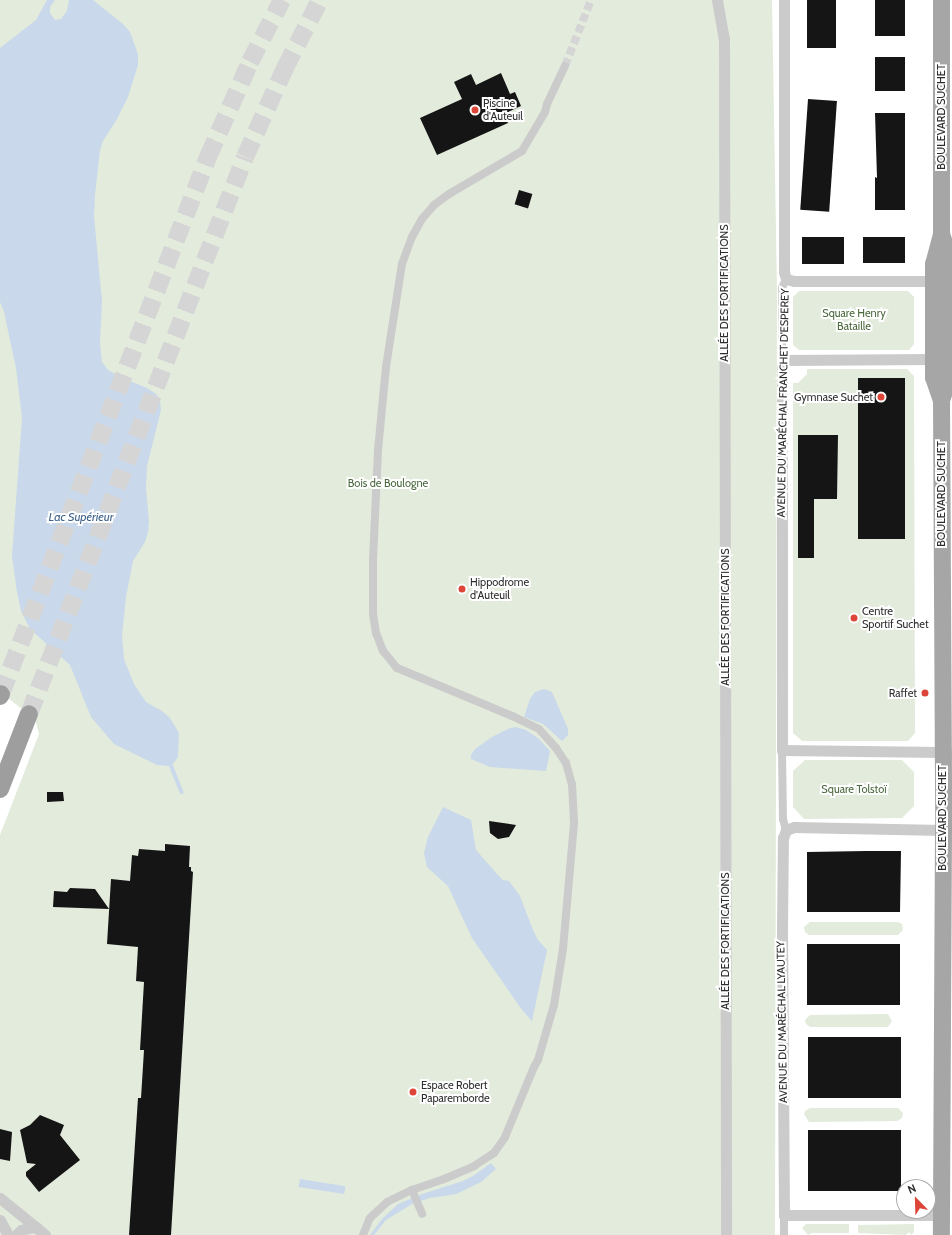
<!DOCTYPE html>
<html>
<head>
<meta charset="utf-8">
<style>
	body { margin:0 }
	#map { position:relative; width:952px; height:1235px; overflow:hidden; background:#fff; font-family:Cabin,sans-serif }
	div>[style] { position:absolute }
	.green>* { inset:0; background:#e2ebdc }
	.water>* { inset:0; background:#c9d8ea; transform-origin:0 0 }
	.stream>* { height:3.5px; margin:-1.75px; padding:0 1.75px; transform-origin:1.75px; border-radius:1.75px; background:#c9d8ea }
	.building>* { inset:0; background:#151515; transform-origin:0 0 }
	.pedestrian-tunnel>* { height:8px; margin-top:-4px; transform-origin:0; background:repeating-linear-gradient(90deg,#d5d5d5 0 8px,transparent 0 12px) }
	.trunk-tunnel>* { height:18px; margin-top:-9px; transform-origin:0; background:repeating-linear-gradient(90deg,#d5d5d5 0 18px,transparent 0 27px) }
	.pedestrian>* { height:8px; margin:-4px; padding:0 4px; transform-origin:4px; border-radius:4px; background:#cbcbcb }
	.minor>* { height:11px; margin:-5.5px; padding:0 5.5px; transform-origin:5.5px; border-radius:5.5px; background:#cbcbcb }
	.primary>* { height:17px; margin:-8.5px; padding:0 8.5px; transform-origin:8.5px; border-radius:8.5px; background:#a6a6a6 }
	.trunk>* { height:18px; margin:-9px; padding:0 9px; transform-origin:9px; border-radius:9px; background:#9e9e9e }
	.dots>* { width:11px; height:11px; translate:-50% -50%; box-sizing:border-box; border:2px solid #fff; border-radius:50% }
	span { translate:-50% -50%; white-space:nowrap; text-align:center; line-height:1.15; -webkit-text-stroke:4px #fff; paint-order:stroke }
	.poi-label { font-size:11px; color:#2e2e2e }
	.left { translate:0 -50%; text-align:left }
	.right { translate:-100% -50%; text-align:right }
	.street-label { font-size:11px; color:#2e2e2e }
	.park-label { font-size:11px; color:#4b683d }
	.water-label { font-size:12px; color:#40638c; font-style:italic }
	.north { position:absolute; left:896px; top:1179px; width:40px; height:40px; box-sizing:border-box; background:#fff; border:1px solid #ababab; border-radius:50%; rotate:337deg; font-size:11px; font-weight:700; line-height:16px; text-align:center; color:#2e2e2e }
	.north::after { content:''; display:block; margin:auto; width:14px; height:18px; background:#dd4538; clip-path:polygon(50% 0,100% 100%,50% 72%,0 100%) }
</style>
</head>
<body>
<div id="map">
	<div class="green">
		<i style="clip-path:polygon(0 0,772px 0,777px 291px,775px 1235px,0 1235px,0 835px,39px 734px,35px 719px,0 692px)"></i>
		<i style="clip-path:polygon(799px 291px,908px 291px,914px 297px,914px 344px,909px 350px,799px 350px,793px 345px,793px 297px)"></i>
		<i style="clip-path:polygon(807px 369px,907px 369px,914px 376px,915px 733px,908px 741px,802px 741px,793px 733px,793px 383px,798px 383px,807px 374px)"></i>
		<i style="clip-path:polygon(805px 760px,902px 760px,914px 772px,914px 806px,902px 818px,804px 819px,793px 807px,793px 771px)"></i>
		<i style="clip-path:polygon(810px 922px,898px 922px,902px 924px,903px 930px,898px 935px,809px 935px,805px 932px,804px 927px)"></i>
		<i style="clip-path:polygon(888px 1014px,892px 1021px,888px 1027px,810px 1027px,806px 1024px,805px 1020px,810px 1015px)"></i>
		<i style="clip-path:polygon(810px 1108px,898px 1108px,903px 1113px,902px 1118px,897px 1121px,809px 1122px,804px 1114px,805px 1111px)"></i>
		<i style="clip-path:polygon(806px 1224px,849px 1224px,849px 1233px,812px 1233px,808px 1235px,802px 1228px)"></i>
		<i style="clip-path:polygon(914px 1224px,914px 1232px,911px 1235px,909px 1232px,906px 1235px,858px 1233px,858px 1225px)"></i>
	</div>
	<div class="water">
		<i style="clip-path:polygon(47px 0,55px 0,50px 7px,50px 13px,55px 20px,61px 19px,67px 11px,69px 0,93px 0,123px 24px,130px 32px,138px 54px,138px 65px,128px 97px,117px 119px,103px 141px,100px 150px,95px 195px,94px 216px,102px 301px,100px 344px,102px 362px,108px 370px,120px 377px,147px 388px,156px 394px,160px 400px,161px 410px,147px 466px,146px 488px,149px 522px,148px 532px,145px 542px,133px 561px,126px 597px,122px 636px,124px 659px,134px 684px,146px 702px,162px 711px,170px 718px,179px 733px,178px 757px,173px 764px,168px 766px,157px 765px,114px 744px,91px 717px,70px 665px,30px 629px,21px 611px,17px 592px,12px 556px,22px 418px,16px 368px,4px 312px,0 302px,0 48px,36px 20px)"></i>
		<i style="clip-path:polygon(544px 689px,552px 692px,568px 729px,568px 735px,562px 741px,543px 724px,524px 717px,530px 699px,535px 692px)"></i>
		<i style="clip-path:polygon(516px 727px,526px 730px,539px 739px,550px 751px,546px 771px,490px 767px,471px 759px,471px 755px,475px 749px,492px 737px,510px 728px)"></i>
		<i style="clip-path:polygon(443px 807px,471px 820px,476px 850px,497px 874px,503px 880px,509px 881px,520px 896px,533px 930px,538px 940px,547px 950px,532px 1021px,522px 1010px,472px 938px,448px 886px,427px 867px,424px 853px,428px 837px)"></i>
		<i style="clip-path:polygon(491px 1163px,496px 1169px,481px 1182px,456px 1194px,430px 1198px,414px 1203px,386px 1220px,374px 1235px,370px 1235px,382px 1219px,398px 1204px,422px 1194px,463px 1181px,473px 1176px)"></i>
		<i style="left:300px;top:1179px;width:46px;height:8px;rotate:9deg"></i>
	</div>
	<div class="stream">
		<i style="left:171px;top:765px;width:29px;rotate:68deg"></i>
	</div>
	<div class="building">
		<i style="left:807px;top:0;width:29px;height:48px"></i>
		<i style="left:875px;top:0;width:30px;height:36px"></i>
		<i style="left:905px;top:57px;width:34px;height:30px;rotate:90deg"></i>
		<i style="clip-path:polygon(501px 73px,510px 94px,515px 92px,521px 106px,504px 114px,508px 123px,437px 155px,420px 118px,462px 99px,454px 82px,471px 74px,476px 85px)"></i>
		<i style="left:808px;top:99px;width:29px;height:111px;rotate:4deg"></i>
		<i style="clip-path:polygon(875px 113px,905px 113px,905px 210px,875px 210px,875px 177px,877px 178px)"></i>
		<i style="left:519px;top:190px;width:14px;height:15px;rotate:17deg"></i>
		<i style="left:802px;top:237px;width:42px;height:27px"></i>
		<i style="left:863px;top:237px;width:42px;height:26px"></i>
		<i style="left:858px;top:378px;width:47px;height:161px"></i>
		<i style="clip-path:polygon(798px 435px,838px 435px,837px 499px,814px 499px,814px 558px,798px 558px)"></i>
		<i style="clip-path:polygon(47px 792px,63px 792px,64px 801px,47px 802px)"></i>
		<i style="clip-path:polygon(489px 821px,516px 825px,509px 837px,498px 839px,490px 833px)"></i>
		<i style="clip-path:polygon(165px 844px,190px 846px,189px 867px,191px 867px,191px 871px,193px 872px,171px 1235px,129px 1235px,138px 1098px,141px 1098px,144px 1050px,140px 1050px,144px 982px,136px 981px,138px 947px,107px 944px,111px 879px,130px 881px,132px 855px,138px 856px,139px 849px,165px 851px)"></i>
		<i style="clip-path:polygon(866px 851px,901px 851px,900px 912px,807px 912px,807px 852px)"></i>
		<i style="clip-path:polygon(70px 888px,95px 889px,109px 909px,53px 907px,54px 891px,67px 892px)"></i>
		<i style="left:807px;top:944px;width:93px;height:61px"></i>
		<i style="left:901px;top:1037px;width:61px;height:93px;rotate:90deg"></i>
		<i style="clip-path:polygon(40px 1115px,64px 1125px,60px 1135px,80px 1160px,39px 1192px,26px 1176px,26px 1172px,36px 1164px,27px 1163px,20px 1130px,30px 1125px)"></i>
		<i style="clip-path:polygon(0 1129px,12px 1132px,10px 1161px,0 1159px)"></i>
		<i style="left:808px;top:1130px;width:93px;height:61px"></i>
	</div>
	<div class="pedestrian-tunnel">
		<i style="left:565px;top:66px;width:71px;rotate:-68.5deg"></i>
	</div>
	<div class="trunk-tunnel">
		<i style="left:1px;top:694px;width:576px;rotate:-68.92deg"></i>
		<i style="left:208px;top:157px;width:104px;rotate:-66.1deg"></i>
		<i style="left:250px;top:62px;width:70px;rotate:-62.7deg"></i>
		<i style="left:29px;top:714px;width:597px;rotate:-68.8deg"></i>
		<i style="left:245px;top:157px;width:98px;rotate:-65.8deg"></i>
		<i style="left:285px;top:68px;width:76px;rotate:-62.8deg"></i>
	</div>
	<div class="pedestrian">
		<i style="left:784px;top:360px;width:10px;rotate:-101deg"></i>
		<i style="left:782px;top:350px;width:62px;rotate:-90deg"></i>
		<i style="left:782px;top:288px;width:10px;rotate:-66deg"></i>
		<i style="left:782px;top:750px;width:69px;rotate:89.2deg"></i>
		<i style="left:783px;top:819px;width:11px;rotate:75deg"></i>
		<i style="left:412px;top:1190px;width:26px;rotate:67deg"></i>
		<i style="left:363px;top:1235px;width:18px;rotate:-68deg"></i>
		<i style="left:370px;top:1218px;width:23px;rotate:-43deg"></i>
		<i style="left:387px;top:1202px;width:28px;rotate:-26deg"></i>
		<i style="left:412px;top:1190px;width:34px;rotate:-19deg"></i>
		<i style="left:444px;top:1179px;width:33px;rotate:-23deg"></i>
		<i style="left:474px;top:1166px;width:24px;rotate:-33deg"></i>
		<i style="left:494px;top:1153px;width:19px;rotate:-55deg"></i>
		<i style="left:505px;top:1137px;width:76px;rotate:-67.5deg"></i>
		<i style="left:534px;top:1067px;width:8px;rotate:-60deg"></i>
		<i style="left:538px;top:1060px;width:57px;rotate:-73.8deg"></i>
		<i style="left:554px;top:1005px;width:57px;rotate:-80.9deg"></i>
		<i style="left:563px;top:949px;width:127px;rotate:-85deg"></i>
		<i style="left:574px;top:822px;width:37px;rotate:-93deg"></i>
		<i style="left:572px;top:785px;width:23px;rotate:-105deg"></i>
		<i style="left:566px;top:763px;width:18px;rotate:-124deg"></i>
		<i style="left:556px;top:748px;width:25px;rotate:-132deg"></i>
		<i style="left:539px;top:729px;width:30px;rotate:-154deg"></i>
		<i style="left:512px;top:716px;width:125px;rotate:-157.3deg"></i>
		<i style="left:397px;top:668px;width:22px;rotate:-129deg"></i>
		<i style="left:383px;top:651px;width:19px;rotate:-111deg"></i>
		<i style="left:376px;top:633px;width:20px;rotate:-99deg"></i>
		<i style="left:373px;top:613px;width:53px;rotate:-90deg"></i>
		<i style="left:373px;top:560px;width:110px;rotate:-87.4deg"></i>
		<i style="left:378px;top:450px;width:83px;rotate:-84.5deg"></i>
		<i style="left:386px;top:367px;width:104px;rotate:-81.2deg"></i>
		<i style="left:402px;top:264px;width:29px;rotate:-70deg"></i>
		<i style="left:412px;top:237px;width:21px;rotate:-61deg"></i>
		<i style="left:422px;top:219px;width:18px;rotate:-49deg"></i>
		<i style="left:434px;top:205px;width:19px;rotate:-36deg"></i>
		<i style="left:449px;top:194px;width:85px;rotate:-30.5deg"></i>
		<i style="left:522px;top:151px;width:45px;rotate:-59.5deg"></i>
		<i style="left:545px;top:112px;width:8px;rotate:-76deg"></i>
		<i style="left:547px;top:104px;width:42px;rotate:-64.7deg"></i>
		<i style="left:784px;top:1235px;width:20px;rotate:-90deg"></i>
	</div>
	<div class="minor">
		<i style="left:717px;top:0;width:39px;rotate:80deg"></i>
		<i style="left:724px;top:38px;width:1197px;rotate:89.9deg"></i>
		<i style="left:784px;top:0;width:272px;rotate:90deg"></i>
		<i style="left:784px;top:272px;width:7px;rotate:74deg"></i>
		<i style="left:786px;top:279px;width:8px;rotate:14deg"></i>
		<i style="left:794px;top:281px;width:139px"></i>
		<i style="left:933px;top:359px;width:149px;rotate:179.6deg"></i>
		<i style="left:784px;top:360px;width:7px;rotate:106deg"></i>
		<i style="left:782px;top:367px;width:383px;rotate:90deg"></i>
		<i style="left:782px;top:750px;width:159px;rotate:0.7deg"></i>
		<i style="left:941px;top:752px;width:12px;rotate:20deg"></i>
		<i style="left:0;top:1198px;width:48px;rotate:39deg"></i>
		<i style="left:941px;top:1215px;width:157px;rotate:180deg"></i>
		<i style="left:784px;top:1215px;width:287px;rotate:-90.4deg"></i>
		<i style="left:782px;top:928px;width:90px;rotate:-89.4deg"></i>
		<i style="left:783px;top:838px;width:9px;rotate:-69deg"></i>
		<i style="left:786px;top:830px;width:9px;rotate:-21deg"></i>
		<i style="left:794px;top:827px;width:149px;rotate:1.2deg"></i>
		<i style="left:0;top:1220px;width:17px;rotate:62deg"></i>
		<i style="left:16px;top:1235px;width:7px;rotate:-45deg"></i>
		<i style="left:21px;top:1230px;width:11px;rotate:-15deg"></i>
		<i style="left:32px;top:1227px;width:5px;rotate:11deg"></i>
		<i style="left:37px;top:1228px;width:11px;rotate:41deg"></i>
	</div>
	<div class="primary">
		<i style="left:941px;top:0;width:234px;rotate:90deg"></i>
		<i style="left:941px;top:234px;width:30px;rotate:105deg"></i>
		<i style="left:933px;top:263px;width:114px;rotate:90deg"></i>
		<i style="left:933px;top:377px;width:24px;rotate:71deg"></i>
		<i style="left:941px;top:400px;width:430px;rotate:89.7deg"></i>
		<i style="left:943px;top:830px;width:405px;rotate:90.3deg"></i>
		<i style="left:941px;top:400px;width:24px;rotate:-71deg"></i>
		<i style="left:949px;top:377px;width:116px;rotate:-89.5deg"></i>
		<i style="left:950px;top:261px;width:28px;rotate:-108deg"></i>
	</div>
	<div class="trunk">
		<i style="left:0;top:696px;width:2px;rotate:-63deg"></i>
		<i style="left:0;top:789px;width:80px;rotate:-68.9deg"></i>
	</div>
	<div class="dots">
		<i style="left:475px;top:110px;background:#dd4538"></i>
		<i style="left:881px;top:397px;background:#dd4538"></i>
		<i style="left:462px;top:589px;background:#dd4538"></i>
		<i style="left:854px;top:618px;background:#dd4538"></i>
		<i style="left:925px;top:693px;background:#dd4538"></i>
		<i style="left:413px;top:1092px;background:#dd4538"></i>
	</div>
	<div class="poi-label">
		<span class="left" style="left:483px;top:110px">Piscine<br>d'Auteuil</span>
		<span class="right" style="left:873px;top:397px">Gymnase Suchet</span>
		<span class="left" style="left:470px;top:589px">Hippodrome<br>d'Auteuil</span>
		<span class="left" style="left:862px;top:618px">Centre<br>Sportif Suchet</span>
		<span class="right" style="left:917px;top:693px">Raffet</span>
		<span class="left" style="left:421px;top:1092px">Espace Robert<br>Paparemborde</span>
	</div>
	<div class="street-label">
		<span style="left:941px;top:117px;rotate:-90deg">BOULEVARD SUCHET</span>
		<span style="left:724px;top:293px;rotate:-90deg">ALLÉE DES FORTIFICATIONS</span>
		<span style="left:783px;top:403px;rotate:-89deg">AVENUE DU MARÉCHAL FRANCHET D'ESPEREY</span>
		<span style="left:941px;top:494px;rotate:-90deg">BOULEVARD SUCHET</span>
		<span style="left:725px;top:617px;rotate:-90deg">ALLÉE DES FORTIFICATIONS</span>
		<span style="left:942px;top:818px;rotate:-90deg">BOULEVARD SUCHET</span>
		<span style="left:725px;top:941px;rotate:-90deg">ALLÉE DES FORTIFICATIONS</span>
		<span style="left:782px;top:1022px;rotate:-91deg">AVENUE DU MARÉCHAL LYAUTEY</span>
	</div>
	<div class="park-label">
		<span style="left:854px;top:320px">Square Henry<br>Bataille</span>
		<span style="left:388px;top:483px">Bois de Boulogne</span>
		<span style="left:854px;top:789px">Square Tolstoï</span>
	</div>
	<div class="water-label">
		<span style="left:81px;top:517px">Lac Supérieur</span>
	</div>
	<div class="north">N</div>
</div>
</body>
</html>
